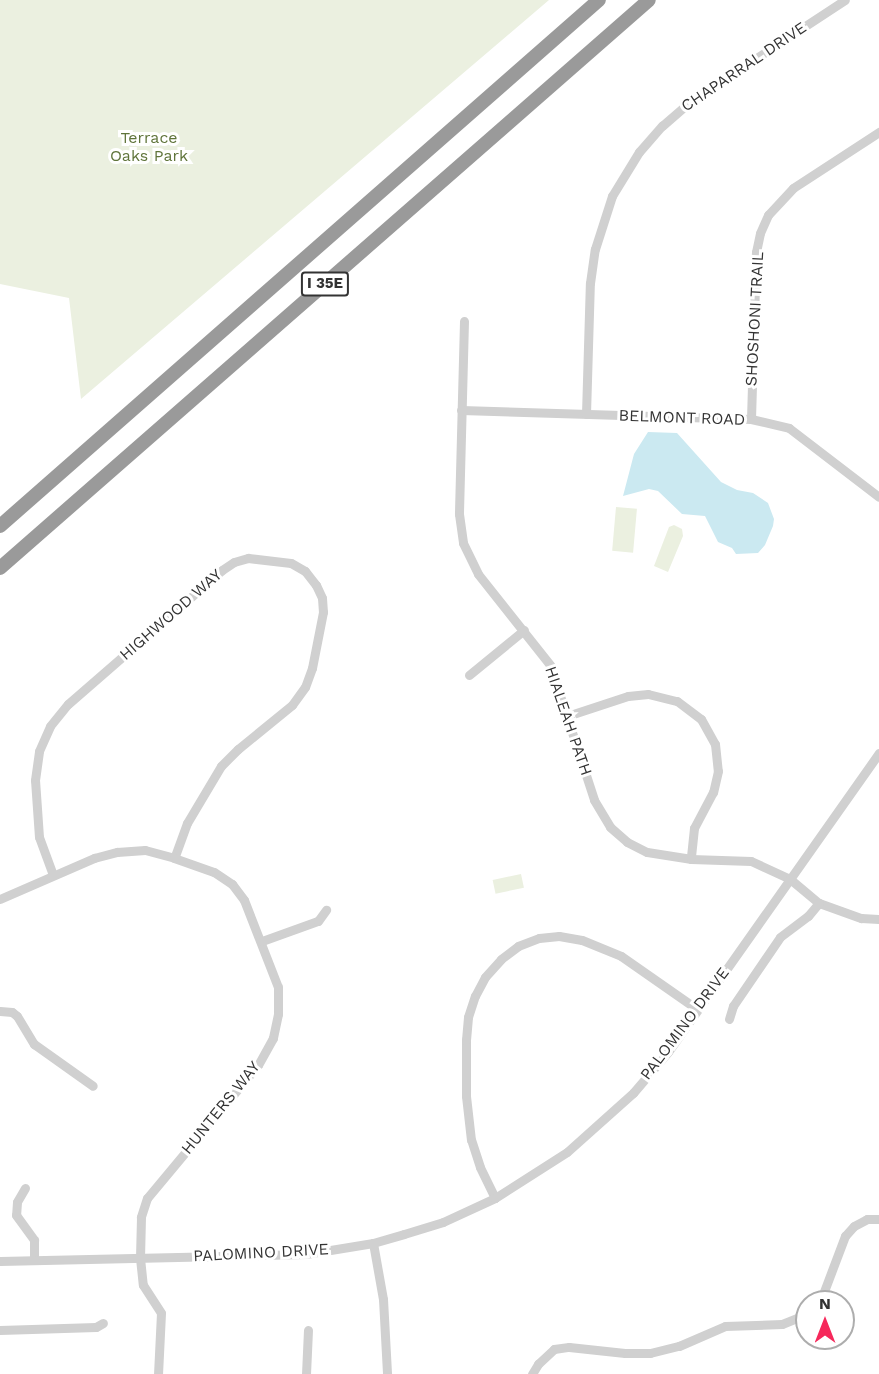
<!DOCTYPE html>
<html>
<head>
<meta charset="utf-8">
<style>
	body { margin:0 }
	#map { position:relative; width:879px; height:1374px; overflow:hidden; background:#fff; font-family:"Work Sans",sans-serif }
	div>[style] { position:absolute }
	.green>* { inset:0; background:#ebf0e0; transform-origin:0 0 }
	.water>* { inset:0; background:#cbe9f1 }
	.minor>* { height:9px; margin:-4.5px; padding:0 4.5px; transform-origin:4.5px; border-radius:4.5px; background:#d0d0d0 }
	.highway>* { height:14px; margin:-7px; padding:0 7px; transform-origin:7px; border-radius:7px; background:#9a9a9a }
	span { translate:-50% -50%; white-space:nowrap; text-align:center; line-height:1.15; -webkit-text-stroke:6px #fff; paint-order:stroke }
	.shield-label span { padding:2px 4px; background:#fff; border:2px solid; border-radius:4px; -webkit-text-stroke-width:0 }
	.shield-label { font-size:15px; color:#333; font-weight:700 }
	.street-label { font-size:16px; color:#333 }
	.park-label { font-size:16px; color:#5f743a }
	.north { position:absolute; left:795px; top:1290px; width:60px; height:60px; box-sizing:border-box; background:#fff; border:2px solid #adadad; border-radius:50%; rotate:0deg; font-size:16px; font-weight:700; line-height:24px; text-align:center; color:#333 }
	.north::after { content:''; display:block; margin:auto; width:21px; height:27px; background:#f6285b; clip-path:polygon(50% 0,100% 100%,50% 72%,0 100%) }
</style>
</head>
<body>
<div id="map">
	<div class="green">
		<i style="clip-path:polygon(0 0,549px 0,81px 399px,69px 298px,0 284px)"></i>
		<i style="left:616px;top:507px;width:21px;height:44px;rotate:5deg"></i>
		<i style="clip-path:polygon(674px 525px,682px 529px,683px 536px,668px 572px,654px 566px,669px 527px)"></i>
		<i style="left:521px;top:874px;width:14px;height:29px;rotate:78deg"></i>
	</div>
	<div class="water">
		<i style="clip-path:polygon(648px 432px,677px 433px,721px 482px,737px 490px,753px 493px,768px 503px,774px 519px,773px 526px,765px 545px,758px 553px,736px 554px,732px 548px,718px 542px,705px 516px,682px 514px,658px 491px,649px 489px,623px 496px,634px 454px)"></i>
	</div>
	<div class="minor">
		<i style="left:464px;top:321px;width:193px;rotate:91.5deg"></i>
		<i style="left:459px;top:514px;width:29px;rotate:82deg"></i>
		<i style="left:463px;top:543px;width:34px;rotate:64deg"></i>
		<i style="left:478px;top:574px;width:116px;rotate:51.6deg"></i>
		<i style="left:550px;top:665px;width:142px;rotate:71.9deg"></i>
		<i style="left:594px;top:800px;width:31px;rotate:59deg"></i>
		<i style="left:610px;top:827px;width:23px;rotate:41deg"></i>
		<i style="left:627px;top:842px;width:22px;rotate:27deg"></i>
		<i style="left:647px;top:852px;width:45px;rotate:9deg"></i>
		<i style="left:691px;top:859px;width:60px;rotate:1.9deg"></i>
		<i style="left:751px;top:861px;width:43px;rotate:24.8deg"></i>
		<i style="left:790px;top:879px;width:38px;rotate:40deg"></i>
		<i style="left:819px;top:903px;width:45px;rotate:19.7deg"></i>
		<i style="left:861px;top:918px;width:18px;rotate:3deg"></i>
		<i style="left:461px;top:410px;width:290px;rotate:1.8deg"></i>
		<i style="left:751px;top:419px;width:39px;rotate:13deg"></i>
		<i style="left:789px;top:428px;width:113px;rotate:37.5deg"></i>
		<i style="left:586px;top:414px;width:131px;rotate:-88.3deg"></i>
		<i style="left:590px;top:283px;width:34px;rotate:-82deg"></i>
		<i style="left:595px;top:249px;width:56px;rotate:-72.2deg"></i>
		<i style="left:612px;top:196px;width:52px;rotate:-58.5deg"></i>
		<i style="left:639px;top:152px;width:35px;rotate:-49deg"></i>
		<i style="left:662px;top:126px;width:38px;rotate:-41deg"></i>
		<i style="left:691px;top:101px;width:184px;rotate:-33.3deg"></i>
		<i style="left:751px;top:419px;width:167px;rotate:-88.3deg"></i>
		<i style="left:756px;top:252px;width:19px;rotate:-78deg"></i>
		<i style="left:760px;top:233px;width:20px;rotate:-66deg"></i>
		<i style="left:768px;top:215px;width:37px;rotate:-47deg"></i>
		<i style="left:793px;top:188px;width:103px;rotate:-33.1deg"></i>
		<i style="left:469px;top:675px;width:71px;rotate:-39.3deg"></i>
		<i style="left:567px;top:716px;width:64px;rotate:-18.2deg"></i>
		<i style="left:628px;top:696px;width:20px;rotate:-6deg"></i>
		<i style="left:648px;top:694px;width:30px;rotate:14deg"></i>
		<i style="left:677px;top:701px;width:30px;rotate:37deg"></i>
		<i style="left:701px;top:719px;width:29px;rotate:61deg"></i>
		<i style="left:715px;top:744px;width:27px;rotate:84deg"></i>
		<i style="left:718px;top:771px;width:22px;rotate:103deg"></i>
		<i style="left:713px;top:792px;width:41px;rotate:117.8deg"></i>
		<i style="left:694px;top:828px;width:31px;rotate:96deg"></i>
		<i style="left:53px;top:875px;width:40px;rotate:-110.2deg"></i>
		<i style="left:39px;top:837px;width:57px;rotate:-94deg"></i>
		<i style="left:35px;top:780px;width:29px;rotate:-82deg"></i>
		<i style="left:39px;top:751px;width:27px;rotate:-66deg"></i>
		<i style="left:50px;top:726px;width:28px;rotate:-51deg"></i>
		<i style="left:68px;top:704px;width:204px;rotate:-41deg"></i>
		<i style="left:222px;top:570px;width:14px;rotate:-34deg"></i>
		<i style="left:234px;top:562px;width:15px;rotate:-16deg"></i>
		<i style="left:248px;top:558px;width:43px;rotate:6.6deg"></i>
		<i style="left:291px;top:563px;width:16px;rotate:30deg"></i>
		<i style="left:305px;top:571px;width:18px;rotate:52deg"></i>
		<i style="left:316px;top:585px;width:14px;rotate:65deg"></i>
		<i style="left:322px;top:598px;width:14px;rotate:86deg"></i>
		<i style="left:323px;top:612px;width:57px;rotate:101.1deg"></i>
		<i style="left:312px;top:668px;width:20px;rotate:110deg"></i>
		<i style="left:305px;top:687px;width:22px;rotate:126deg"></i>
		<i style="left:292px;top:705px;width:70px;rotate:140.8deg"></i>
		<i style="left:238px;top:749px;width:24px;rotate:135deg"></i>
		<i style="left:221px;top:766px;width:66px;rotate:120.8deg"></i>
		<i style="left:187px;top:823px;width:37px;rotate:110deg"></i>
		<i style="left:0;top:899px;width:103px;rotate:-23.6deg"></i>
		<i style="left:94px;top:858px;width:24px;rotate:-15deg"></i>
		<i style="left:117px;top:852px;width:28px;rotate:-4deg"></i>
		<i style="left:145px;top:850px;width:30px;rotate:15deg"></i>
		<i style="left:174px;top:858px;width:42px;rotate:19.3deg"></i>
		<i style="left:214px;top:872px;width:22px;rotate:34deg"></i>
		<i style="left:232px;top:884px;width:20px;rotate:53deg"></i>
		<i style="left:244px;top:900px;width:93px;rotate:68.7deg"></i>
		<i style="left:278px;top:987px;width:27px;rotate:90deg"></i>
		<i style="left:278px;top:1014px;width:25px;rotate:102deg"></i>
		<i style="left:273px;top:1038px;width:31px;rotate:119deg"></i>
		<i style="left:258px;top:1065px;width:173px;rotate:129.8deg"></i>
		<i style="left:147px;top:1198px;width:20px;rotate:108deg"></i>
		<i style="left:141px;top:1217px;width:41px;rotate:91.4deg"></i>
		<i style="left:140px;top:1258px;width:27px;rotate:84deg"></i>
		<i style="left:143px;top:1285px;width:33px;rotate:57deg"></i>
		<i style="left:161px;top:1313px;width:61px;rotate:92.8deg"></i>
		<i style="left:262px;top:941px;width:59px;rotate:-19.7deg"></i>
		<i style="left:318px;top:921px;width:14px;rotate:-54deg"></i>
		<i style="left:0;top:1011px;width:12px;rotate:5deg"></i>
		<i style="left:12px;top:1012px;width:6px;rotate:39deg"></i>
		<i style="left:17px;top:1016px;width:33px;rotate:59deg"></i>
		<i style="left:34px;top:1044px;width:72px;rotate:35.4deg"></i>
		<i style="left:729px;top:1019px;width:14px;rotate:-73deg"></i>
		<i style="left:733px;top:1006px;width:83px;rotate:-55.7deg"></i>
		<i style="left:780px;top:937px;width:35px;rotate:-37deg"></i>
		<i style="left:808px;top:916px;width:17px;rotate:-50deg"></i>
		<i style="left:25px;top:1188px;width:16px;rotate:120deg"></i>
		<i style="left:17px;top:1202px;width:13px;rotate:94deg"></i>
		<i style="left:16px;top:1215px;width:31px;rotate:54deg"></i>
		<i style="left:34px;top:1240px;width:20px;rotate:90deg"></i>
		<i style="left:495px;top:1198px;width:34px;rotate:-116deg"></i>
		<i style="left:480px;top:1167px;width:28px;rotate:-108deg"></i>
		<i style="left:471px;top:1140px;width:44px;rotate:-96.5deg"></i>
		<i style="left:466px;top:1096px;width:56px;rotate:-90deg"></i>
		<i style="left:466px;top:1040px;width:23px;rotate:-85deg"></i>
		<i style="left:468px;top:1017px;width:22px;rotate:-72deg"></i>
		<i style="left:475px;top:996px;width:21px;rotate:-62deg"></i>
		<i style="left:485px;top:977px;width:24px;rotate:-48deg"></i>
		<i style="left:501px;top:959px;width:21px;rotate:-37deg"></i>
		<i style="left:518px;top:946px;width:22px;rotate:-21deg"></i>
		<i style="left:539px;top:938px;width:20px;rotate:-6deg"></i>
		<i style="left:559px;top:936px;width:23px;rotate:10deg"></i>
		<i style="left:582px;top:940px;width:42px;rotate:22.3deg"></i>
		<i style="left:621px;top:956px;width:93px;rotate:34.9deg"></i>
		<i style="left:373px;top:1243px;width:57px;rotate:79.9deg"></i>
		<i style="left:383px;top:1299px;width:75px;rotate:86.9deg"></i>
		<i style="left:0;top:1261px;width:306px;rotate:-1.3deg"></i>
		<i style="left:306px;top:1254px;width:68px;rotate:-9.3deg"></i>
		<i style="left:373px;top:1243px;width:32px;rotate:-16deg"></i>
		<i style="left:404px;top:1234px;width:41px;rotate:-17.1deg"></i>
		<i style="left:443px;top:1222px;width:57px;rotate:-24.8deg"></i>
		<i style="left:495px;top:1198px;width:85px;rotate:-32.6deg"></i>
		<i style="left:567px;top:1152px;width:89px;rotate:-41.8deg"></i>
		<i style="left:633px;top:1093px;width:54px;rotate:-49.5deg"></i>
		<i style="left:668px;top:1052px;width:366px;rotate:-54.8deg"></i>
		<i style="left:820px;top:1302px;width:71px;rotate:-69.3deg"></i>
		<i style="left:845px;top:1236px;width:13px;rotate:-48deg"></i>
		<i style="left:854px;top:1226px;width:15px;rotate:-28deg"></i>
		<i style="left:867px;top:1219px;width:12px"></i>
		<i style="left:0;top:1330px;width:96px;rotate:-1.8deg"></i>
		<i style="left:96px;top:1327px;width:8px;rotate:-30deg"></i>
		<i style="left:306px;top:1374px;width:44px;rotate:-87.4deg"></i>
		<i style="left:532px;top:1374px;width:12px;rotate:-59deg"></i>
		<i style="left:538px;top:1364px;width:22px;rotate:-43deg"></i>
		<i style="left:554px;top:1349px;width:15px;rotate:-8deg"></i>
		<i style="left:569px;top:1347px;width:56px;rotate:6.1deg"></i>
		<i style="left:625px;top:1353px;width:25px"></i>
		<i style="left:650px;top:1353px;width:30px;rotate:-14deg"></i>
		<i style="left:679px;top:1346px;width:50px;rotate:-23.5deg"></i>
		<i style="left:725px;top:1326px;width:57px;rotate:-2deg"></i>
		<i style="left:782px;top:1324px;width:27px;rotate:-22deg"></i>
	</div>
	<div class="highway">
		<i style="left:0;top:526px;width:797px;rotate:-41.29deg"></i>
		<i style="left:0;top:568px;width:862px;rotate:-41.19deg"></i>
	</div>
	<div class="shield-label">
		<span style="left:325px;top:284px">I 35E</span>
	</div>
	<div class="street-label">
		<span style="left:744px;top:67px;rotate:-34deg">CHAPARRAL DRIVE</span>
		<span style="left:755px;top:319px;rotate:-87deg">SHOSHONI TRAIL</span>
		<span style="left:682px;top:418px;rotate:2deg">BELMONT ROAD</span>
		<span style="left:171px;top:615px;rotate:-41deg">HIGHWOOD WAY</span>
		<span style="left:568px;top:721px;rotate:71deg">HIALEAH PATH</span>
		<span style="left:685px;top:1024px;rotate:-53deg">PALOMINO DRIVE</span>
		<span style="left:221px;top:1108px;rotate:-51deg">HUNTERS WAY</span>
		<span style="left:261px;top:1253px;rotate:-3deg">PALOMINO DRIVE</span>
	</div>
	<div class="park-label">
		<span style="left:149px;top:147px">Terrace<br>Oaks Park</span>
	</div>
	<div class="north">N</div>
</div>
</body>
</html>
